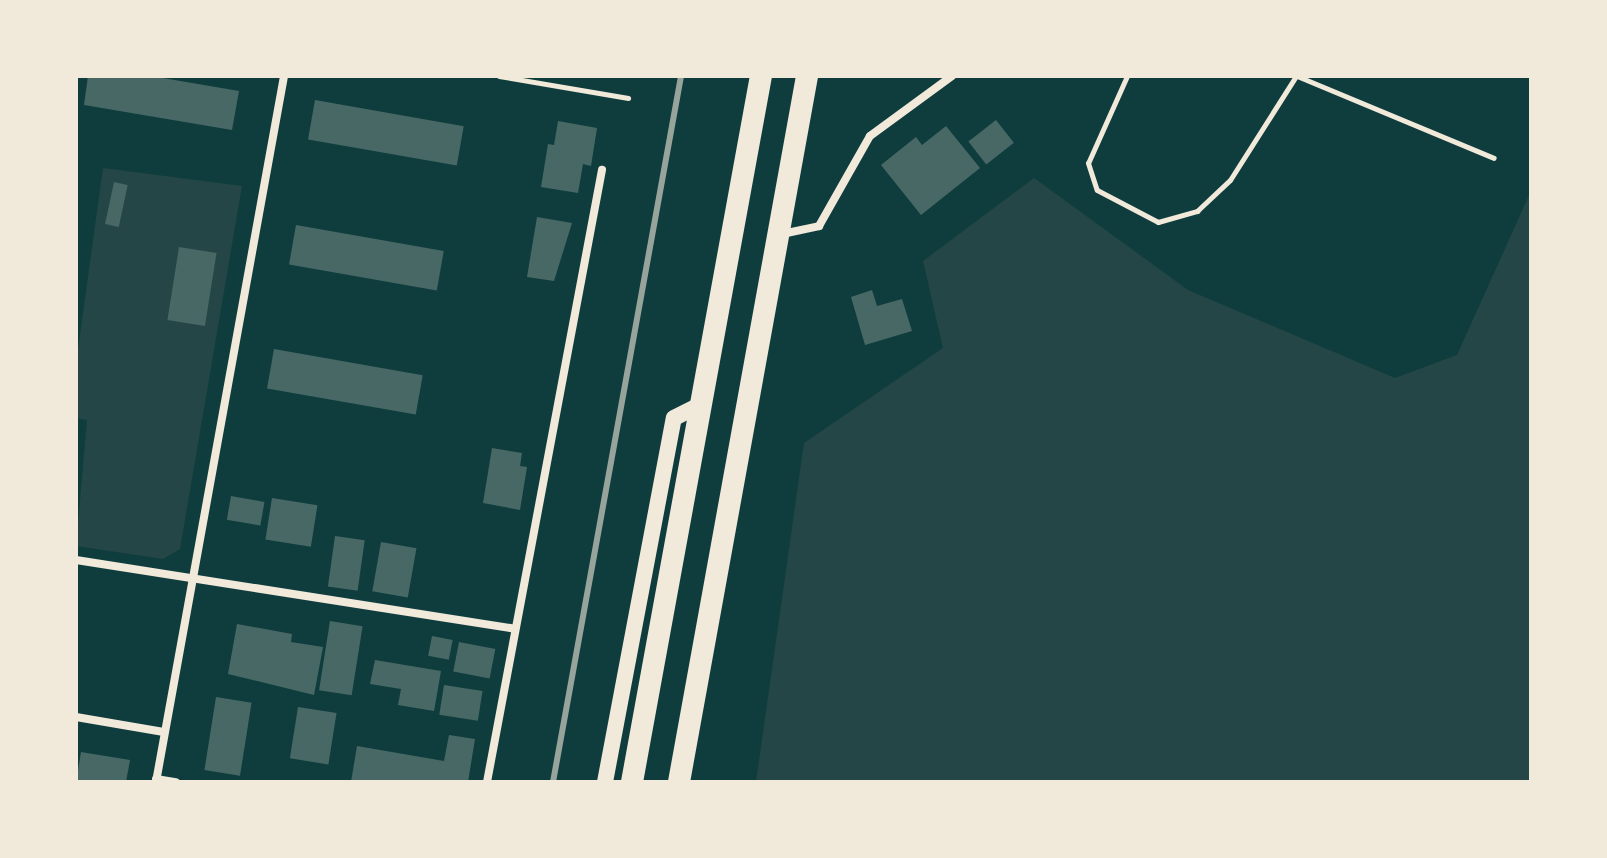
<!DOCTYPE html>
<html>
<head>
<meta charset="utf-8">
<style>
	body { margin:0 }
	#map { position:relative; width:1607px; height:858px; overflow:hidden; background:#0f3d3e; font-family:Manrope,sans-serif }
	div>[style] { position:absolute }
	.green>* { inset:0; background:#244646 }
	.building>* { inset:0; background:#486865; transform-origin:0 0 }
	.path>* { height:5px; margin:-2.5px; padding:0 2.5px; transform-origin:2.5px; border-radius:2.5px; background:#f1e9da }
	.minor>* { height:8px; margin:-4px; padding:0 4px; transform-origin:4px; border-radius:4px; background:#f1e9da }
	.secondary>* { height:16px; margin:-8px; padding:0 8px; transform-origin:8px; border-radius:8px; background:#f1e9da }
	.trunk>* { height:22px; margin:-11px; padding:0 11px; transform-origin:11px; border-radius:11px; background:#f1e9da }
	.rail>* { height:6px; margin:-3px; padding:0 3px; transform-origin:3px; border-radius:3px; background:#97a49c }
	span { translate:-50% -50%; white-space:nowrap; text-align:center; line-height:1.15; -webkit-text-stroke:7px #f1e9da; paint-order:stroke }
	.frame { position:absolute; inset:0; border:78px solid #f1e9da; pointer-events:none }
</style>
</head>
<body>
<div id="map">
	<div class="green">
		<i style="clip-path:polygon(103px 168px,242px 186px,180px 549px,163px 559px,76px 546px,87px 420px,76px 418px,76px 364px)"></i>
		<i style="clip-path:polygon(1034px 178px,1188px 290px,1395px 378px,1457px 355px,1531px 191px,1531px 782px,756px 782px,804px 443px,943px 348px,923px 261px)"></i>
	</div>
	<div class="building">
		<i style="clip-path:polygon(88px 76px,151px 76px,239px 91px,232px 130px,84px 105px)"></i>
		<i style="left:315px;top:100px;width:151px;height:40px;rotate:10deg"></i>
		<i style="left:996px;top:120px;width:29px;height:35px;rotate:52deg"></i>
		<i style="clip-path:polygon(558px 121px,597px 128px,591px 166px,583px 164px,578px 193px,541px 187px,548px 144px,554px 145px)"></i>
		<i style="clip-path:polygon(946px 126px,980px 168px,921px 215px,881px 165px,916px 137px,922px 145px)"></i>
		<i style="left:114px;top:182px;width:14px;height:43px;rotate:12deg"></i>
		<i style="clip-path:polygon(537px 217px,572px 223px,554px 281px,527px 277px)"></i>
		<i style="left:296px;top:225px;width:150px;height:40px;rotate:10deg"></i>
		<i style="left:179px;top:247px;width:38px;height:74px;rotate:9deg"></i>
		<i style="clip-path:polygon(872px 290px,877px 306px,902px 299px,912px 331px,865px 345px,851px 297px)"></i>
		<i style="left:274px;top:349px;width:151px;height:40px;rotate:10deg"></i>
		<i style="clip-path:polygon(492px 448px,522px 453px,520px 466px,527px 467px,520px 510px,483px 503px)"></i>
		<i style="left:231px;top:496px;width:34px;height:24px;rotate:10deg"></i>
		<i style="left:272px;top:498px;width:46px;height:42px;rotate:9deg"></i>
		<i style="left:335px;top:536px;width:30px;height:51px;rotate:8deg"></i>
		<i style="left:381px;top:542px;width:36px;height:50px;rotate:10deg"></i>
		<i style="left:330px;top:621px;width:33px;height:70px;rotate:9deg"></i>
		<i style="clip-path:polygon(237px 624px,292px 634px,291px 642px,323px 647px,314px 695px,228px 674px)"></i>
		<i style="left:432px;top:636px;width:21px;height:20px;rotate:11deg"></i>
		<i style="left:459px;top:642px;width:37px;height:30px;rotate:11deg"></i>
		<i style="clip-path:polygon(375px 660px,441px 671px,434px 711px,398px 705px,401px 689px,370px 684px)"></i>
		<i style="left:444px;top:685px;width:39px;height:30px;rotate:9deg"></i>
		<i style="left:216px;top:697px;width:36px;height:74px;rotate:9deg"></i>
		<i style="left:298px;top:707px;width:39px;height:52px;rotate:9deg"></i>
		<i style="clip-path:polygon(449px 735px,475px 739px,468px 782px,351px 782px,357px 746px,444px 761px)"></i>
		<i style="clip-path:polygon(81px 752px,130px 760px,126px 782px,76px 782px)"></i>
	</div>
	<div class="path">
		<i style="left:499px;top:76px;width:131px;rotate:9.7deg"></i>
		<i style="left:1127px;top:76px;width:95px;rotate:114.1deg"></i>
		<i style="left:1088px;top:163px;width:28px;rotate:72deg"></i>
		<i style="left:1097px;top:190px;width:69px;rotate:27.7deg"></i>
		<i style="left:1158px;top:222px;width:41px;rotate:-15.8deg"></i>
		<i style="left:1197px;top:211px;width:45px;rotate:-43.2deg"></i>
		<i style="left:1230px;top:180px;width:123px;rotate:-57.6deg"></i>
		<i style="left:1297px;top:76px;width:213px;rotate:22.6deg"></i>
	</div>
	<div class="minor">
		<i style="left:782px;top:234px;width:38px;rotate:-12deg"></i>
		<i style="left:819px;top:226px;width:103px;rotate:-60.5deg"></i>
		<i style="left:870px;top:136px;width:102px;rotate:-36.2deg"></i>
		<i style="left:76px;top:560px;width:444px;rotate:8.9deg"></i>
		<i style="left:76px;top:717px;width:89px;rotate:9.7deg"></i>
		<i style="left:156px;top:779px;width:20px;rotate:9deg"></i>
		<i style="left:156px;top:782px;width:718px;rotate:-79.72deg"></i>
		<i style="left:487px;top:782px;width:623px;rotate:-79.36deg"></i>
	</div>
	<div class="secondary">
		<i style="left:605px;top:782px;width:370px;rotate:-79.3deg"></i>
		<i style="left:674px;top:418px;width:33px;rotate:-27deg"></i>
	</div>
	<div class="trunk">
		<i style="left:632px;top:782px;width:718px;rotate:-79.65deg"></i>
		<i style="left:679px;top:782px;width:718px;rotate:-79.72deg"></i>
	</div>
	<div class="rail">
		<i style="left:553px;top:782px;width:718px;rotate:-79.72deg"></i>
	</div>
	<div class="frame"></div>
</div>
</body>
</html>
